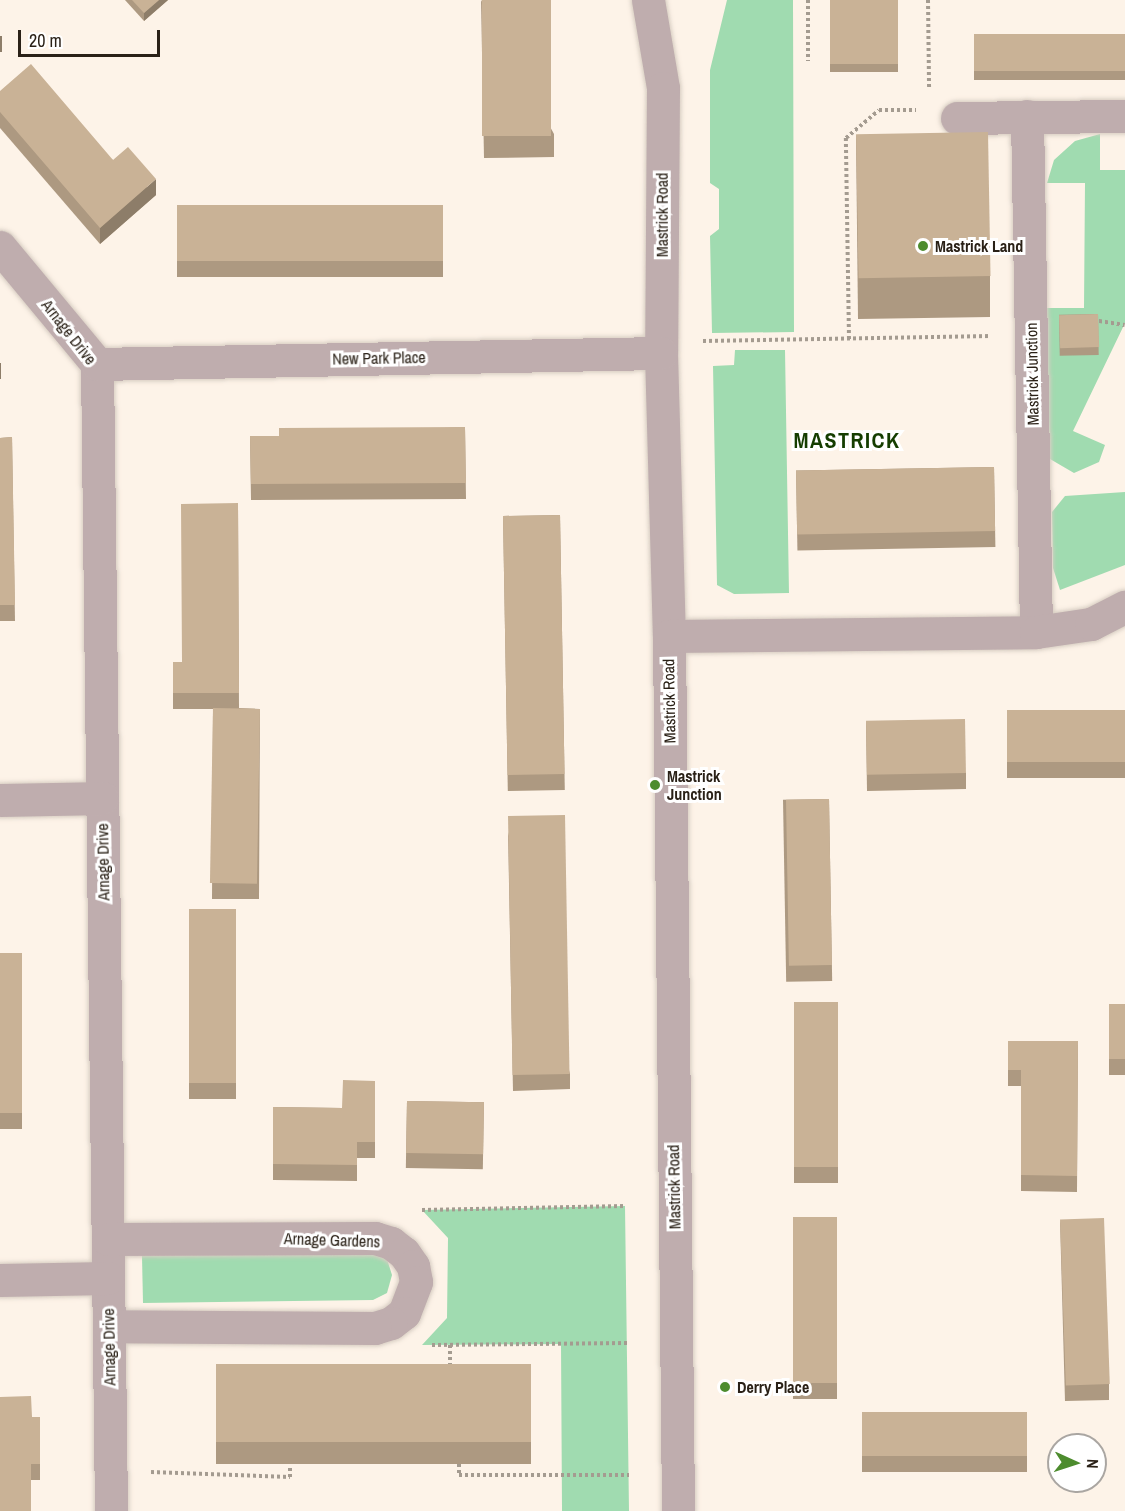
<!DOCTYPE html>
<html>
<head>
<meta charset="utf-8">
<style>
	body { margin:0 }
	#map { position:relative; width:1125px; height:1511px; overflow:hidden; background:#fdf3e8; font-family:"Archivo Narrow",sans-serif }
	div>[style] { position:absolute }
	.green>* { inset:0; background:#a0dbb0 }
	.path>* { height:4px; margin-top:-2px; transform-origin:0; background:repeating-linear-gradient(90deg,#a49b90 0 3px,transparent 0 6px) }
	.roads { filter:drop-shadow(0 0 2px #d7cdc2) drop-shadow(0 0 2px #d7cdc2) }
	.minor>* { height:33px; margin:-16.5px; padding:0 16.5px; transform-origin:16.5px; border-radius:16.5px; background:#bfadae }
	.wall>* { inset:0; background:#ad9981; transform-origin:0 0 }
	.shaded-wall>* { inset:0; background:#8d7d69; transform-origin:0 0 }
	.building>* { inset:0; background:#c9b296; transform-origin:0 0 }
	.dots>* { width:16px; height:16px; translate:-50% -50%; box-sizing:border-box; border:3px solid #fff; border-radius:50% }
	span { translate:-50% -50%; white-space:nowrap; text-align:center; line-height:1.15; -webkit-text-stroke:6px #fff; paint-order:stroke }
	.street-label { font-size:16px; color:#2a2117 }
	.poi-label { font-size:16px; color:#2a2117; font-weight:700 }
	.left { translate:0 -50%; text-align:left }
	.district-label { font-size:22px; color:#153d00; font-weight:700; letter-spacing:1.5px }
	.north { position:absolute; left:1047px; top:1433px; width:60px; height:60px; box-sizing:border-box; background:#fff; border:2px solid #aaa6a2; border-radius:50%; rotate:93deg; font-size:16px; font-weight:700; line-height:24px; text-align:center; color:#2a2117 }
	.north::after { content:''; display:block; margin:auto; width:21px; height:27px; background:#4d8c2e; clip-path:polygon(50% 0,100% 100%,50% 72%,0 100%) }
	.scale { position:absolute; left:18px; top:30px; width:142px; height:27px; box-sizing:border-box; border:3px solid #2a2117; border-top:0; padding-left:8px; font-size:18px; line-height:21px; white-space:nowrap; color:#2a2117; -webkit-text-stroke:4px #fff; paint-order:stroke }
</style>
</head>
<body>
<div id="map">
	<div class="green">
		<i style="clip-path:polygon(727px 0,793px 0,794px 332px,712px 333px,710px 236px,719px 229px,719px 189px,710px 183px,710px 70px)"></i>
		<i style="clip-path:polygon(1100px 134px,1100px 170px,1125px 170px,1125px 323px,1073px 431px,1105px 445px,1099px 462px,1074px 473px,1050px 459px,1046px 308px,1084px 308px,1085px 183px,1047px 183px,1054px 160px,1075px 141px)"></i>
		<i style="clip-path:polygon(735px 350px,785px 350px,789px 593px,734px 594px,717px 585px,713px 366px,734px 365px)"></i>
		<i style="clip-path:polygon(1125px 492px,1125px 565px,1060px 590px,1053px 568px,1052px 512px,1065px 496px)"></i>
		<i style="clip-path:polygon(625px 1206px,629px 1511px,562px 1511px,561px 1344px,422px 1345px,447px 1318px,448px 1238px,422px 1210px)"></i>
		<i style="clip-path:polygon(371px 1252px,387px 1259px,392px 1275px,387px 1293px,373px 1300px,143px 1303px,142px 1256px)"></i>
	</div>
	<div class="path">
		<i style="left:808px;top:0;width:61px;rotate:90deg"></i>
		<i style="left:928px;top:0;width:88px;rotate:89.3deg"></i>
		<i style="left:1093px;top:320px;width:32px;rotate:9deg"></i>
		<i style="left:849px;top:339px;width:201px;rotate:-90.9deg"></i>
		<i style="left:846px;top:138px;width:43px;rotate:-40.3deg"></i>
		<i style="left:879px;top:110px;width:37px"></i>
		<i style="left:703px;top:341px;width:288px;rotate:-1deg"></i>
		<i style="left:422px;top:1210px;width:203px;rotate:-1.1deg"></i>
		<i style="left:432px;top:1345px;width:195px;rotate:-0.6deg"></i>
		<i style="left:450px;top:1345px;width:23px;rotate:90deg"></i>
		<i style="left:459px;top:1464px;width:11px;rotate:90deg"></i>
		<i style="left:459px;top:1475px;width:170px"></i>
		<i style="left:151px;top:1472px;width:139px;rotate:2.1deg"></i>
		<i style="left:290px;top:1477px;width:12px;rotate:-90deg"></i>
	</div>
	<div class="roads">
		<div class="minor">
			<i style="left:648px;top:0;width:89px;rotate:80.3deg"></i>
			<i style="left:663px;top:88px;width:265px;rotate:90.4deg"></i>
			<i style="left:661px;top:353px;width:283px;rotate:88.4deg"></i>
			<i style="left:669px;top:636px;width:875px;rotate:89.41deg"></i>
			<i style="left:1027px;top:116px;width:516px;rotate:89deg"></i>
			<i style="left:957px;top:118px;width:168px;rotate:-0.7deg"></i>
			<i style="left:0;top:247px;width:152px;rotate:50.3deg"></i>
			<i style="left:97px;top:364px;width:1147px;rotate:89.3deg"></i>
			<i style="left:97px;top:364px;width:564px;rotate:-1.12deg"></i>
			<i style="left:669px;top:636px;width:367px;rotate:-0.6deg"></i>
			<i style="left:1036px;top:632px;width:56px;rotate:-8.3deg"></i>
			<i style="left:1091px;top:624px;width:38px;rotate:-27deg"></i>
			<i style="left:0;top:800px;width:102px;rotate:-1.1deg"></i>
			<i style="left:108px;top:1239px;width:267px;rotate:-0.2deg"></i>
			<i style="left:375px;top:1238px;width:17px;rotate:17deg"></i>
			<i style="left:391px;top:1243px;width:16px;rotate:38deg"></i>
			<i style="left:404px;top:1253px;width:16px;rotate:55deg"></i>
			<i style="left:413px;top:1266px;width:16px;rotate:79deg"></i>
			<i style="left:416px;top:1282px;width:33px;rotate:111deg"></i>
			<i style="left:404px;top:1313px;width:16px;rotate:142deg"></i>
			<i style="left:391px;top:1323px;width:17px;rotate:163deg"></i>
			<i style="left:375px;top:1328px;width:266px;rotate:-179.6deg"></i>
			<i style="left:0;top:1280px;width:108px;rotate:-1.1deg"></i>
		</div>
	</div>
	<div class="wall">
		<i style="clip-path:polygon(125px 0,168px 0,144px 21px)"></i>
		<i style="clip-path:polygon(481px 0,554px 134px,554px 157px,484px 158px)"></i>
		<i style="left:830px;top:0;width:68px;height:72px"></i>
		<i style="left:1125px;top:34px;width:46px;height:151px;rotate:90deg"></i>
		<i style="clip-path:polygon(0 91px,113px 160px,156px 195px,100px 244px,0 128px)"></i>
		<i style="clip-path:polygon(856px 135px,990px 276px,990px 317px,858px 319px)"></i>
		<i style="left:443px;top:205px;width:72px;height:266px;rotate:90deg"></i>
		<i style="left:1098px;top:314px;width:41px;height:39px;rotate:89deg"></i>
		<i style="clip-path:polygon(465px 427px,466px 499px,251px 500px,250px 436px,279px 436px)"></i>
		<i style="clip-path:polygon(12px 437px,15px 621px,0 621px,0 438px)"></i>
		<i style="left:994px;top:467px;width:80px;height:198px;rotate:89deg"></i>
		<i style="clip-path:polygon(238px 503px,239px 708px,260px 709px,259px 899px,212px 899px,213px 709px,173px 709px,173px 662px,182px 662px)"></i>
		<i style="left:560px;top:515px;width:275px;height:57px;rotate:89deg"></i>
		<i style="left:1125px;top:710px;width:68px;height:118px;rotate:90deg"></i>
		<i style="clip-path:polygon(866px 722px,966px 773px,966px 789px,867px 791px)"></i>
		<i style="left:829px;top:799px;width:182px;height:46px;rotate:89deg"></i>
		<i style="clip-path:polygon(508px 832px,570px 1074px,570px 1089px,513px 1091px)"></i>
		<i style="left:189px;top:909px;width:47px;height:190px"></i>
		<i style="left:0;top:953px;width:22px;height:176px"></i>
		<i style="left:794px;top:1002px;width:44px;height:181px"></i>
		<i style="left:1109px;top:1004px;width:16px;height:71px"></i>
		<i style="clip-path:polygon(1008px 1041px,1078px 1041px,1077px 1192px,1021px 1191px,1021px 1086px,1008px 1086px)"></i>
		<i style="clip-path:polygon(375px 1081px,375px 1158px,357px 1158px,357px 1181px,273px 1180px,273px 1107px,342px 1108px)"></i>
		<i style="left:407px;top:1101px;width:77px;height:67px;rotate:1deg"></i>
		<i style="left:837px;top:1217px;width:182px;height:44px;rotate:90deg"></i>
		<i style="clip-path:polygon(1060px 1220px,1109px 1384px,1109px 1400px,1065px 1401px)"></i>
		<i style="left:531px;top:1364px;width:100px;height:315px;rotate:90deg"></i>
		<i style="left:862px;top:1412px;width:165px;height:60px"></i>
		<i style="clip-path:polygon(32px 1417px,40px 1464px,40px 1480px,31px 1480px,0 1511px)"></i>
	</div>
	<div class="shaded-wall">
		<i style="clip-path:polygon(159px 0,168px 0,144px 21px,144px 13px)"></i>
		<i style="left:2px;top:36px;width:16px;height:2px;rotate:90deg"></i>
		<i style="clip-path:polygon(156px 179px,156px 195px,100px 244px,100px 228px)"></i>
		<i style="left:1px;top:363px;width:16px;height:1px;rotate:90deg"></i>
	</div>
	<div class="building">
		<i style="clip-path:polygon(132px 0,159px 0,144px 13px)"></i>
		<i style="left:482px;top:0;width:69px;height:136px"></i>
		<i style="left:830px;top:0;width:68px;height:64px"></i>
		<i style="left:1125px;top:34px;width:37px;height:151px;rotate:90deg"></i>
		<i style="clip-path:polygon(31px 64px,113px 160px,128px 147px,156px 179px,100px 228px,0 112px,0 91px)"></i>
		<i style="left:988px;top:132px;width:144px;height:132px;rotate:89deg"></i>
		<i style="left:443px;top:205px;width:56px;height:266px;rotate:90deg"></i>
		<i style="left:1098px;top:314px;width:33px;height:39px;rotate:88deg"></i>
		<i style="clip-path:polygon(465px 427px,466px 483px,251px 484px,250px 436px,279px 436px,279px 428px)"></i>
		<i style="clip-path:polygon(12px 437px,15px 605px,0 605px,0 438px)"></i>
		<i style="left:994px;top:467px;width:64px;height:198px;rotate:89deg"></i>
		<i style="clip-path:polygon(238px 503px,239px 693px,173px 693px,173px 662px,182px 662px,181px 504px)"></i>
		<i style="left:560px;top:515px;width:259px;height:57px;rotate:89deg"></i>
		<i style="left:213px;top:708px;width:47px;height:175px;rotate:1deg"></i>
		<i style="left:1125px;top:710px;width:52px;height:118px;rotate:90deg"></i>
		<i style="left:965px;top:719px;width:54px;height:99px;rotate:89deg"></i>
		<i style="left:829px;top:799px;width:166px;height:43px;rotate:89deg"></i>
		<i style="left:565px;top:815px;width:259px;height:57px;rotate:89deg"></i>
		<i style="left:189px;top:909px;width:47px;height:174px"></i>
		<i style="left:0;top:953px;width:22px;height:160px"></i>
		<i style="left:794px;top:1002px;width:44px;height:165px"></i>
		<i style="left:1109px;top:1004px;width:16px;height:55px"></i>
		<i style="clip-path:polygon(1008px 1041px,1078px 1041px,1077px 1176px,1021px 1175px,1021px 1070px,1008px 1070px)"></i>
		<i style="clip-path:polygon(343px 1080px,375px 1081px,375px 1142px,357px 1142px,357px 1165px,273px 1164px,273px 1107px,342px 1108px)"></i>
		<i style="left:407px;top:1101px;width:77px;height:52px;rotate:1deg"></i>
		<i style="left:837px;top:1217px;width:166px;height:44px;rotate:90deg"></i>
		<i style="left:1104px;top:1218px;width:166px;height:44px;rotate:88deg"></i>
		<i style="left:531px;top:1364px;width:78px;height:315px;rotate:90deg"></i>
		<i style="clip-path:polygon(31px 1396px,32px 1417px,40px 1417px,40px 1464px,31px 1464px,31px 1511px,0 1511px,0 1397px)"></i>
		<i style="left:862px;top:1412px;width:165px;height:44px"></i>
	</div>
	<div class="dots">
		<i style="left:923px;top:246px;background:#4d8c2e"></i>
		<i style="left:655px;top:785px;background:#4d8c2e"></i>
		<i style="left:725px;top:1387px;background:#4d8c2e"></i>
	</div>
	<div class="street-label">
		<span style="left:662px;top:215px;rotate:-90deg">Mastrick Road</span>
		<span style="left:69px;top:332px;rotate:52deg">Arnage Drive</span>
		<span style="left:379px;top:358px;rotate:-1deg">New Park Place</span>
		<span style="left:1032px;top:374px;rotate:-91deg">Mastrick Junction</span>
		<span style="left:669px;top:701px;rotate:-91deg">Mastrick Road</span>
		<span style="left:103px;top:862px;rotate:-91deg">Arnage Drive</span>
		<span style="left:674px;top:1187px;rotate:-91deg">Mastrick Road</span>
		<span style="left:332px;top:1240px;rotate:2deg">Arnage Gardens</span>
		<span style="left:109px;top:1347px;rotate:-91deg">Arnage Drive</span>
	</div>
	<div class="poi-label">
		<span class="left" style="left:935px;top:246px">Mastrick Land</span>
		<span class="left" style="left:667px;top:785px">Mastrick<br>Junction</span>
		<span class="left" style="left:737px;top:1387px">Derry Place</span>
	</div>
	<div class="district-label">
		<span style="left:847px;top:441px">MASTRICK</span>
	</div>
	<div class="north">N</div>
	<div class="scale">20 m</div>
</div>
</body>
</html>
